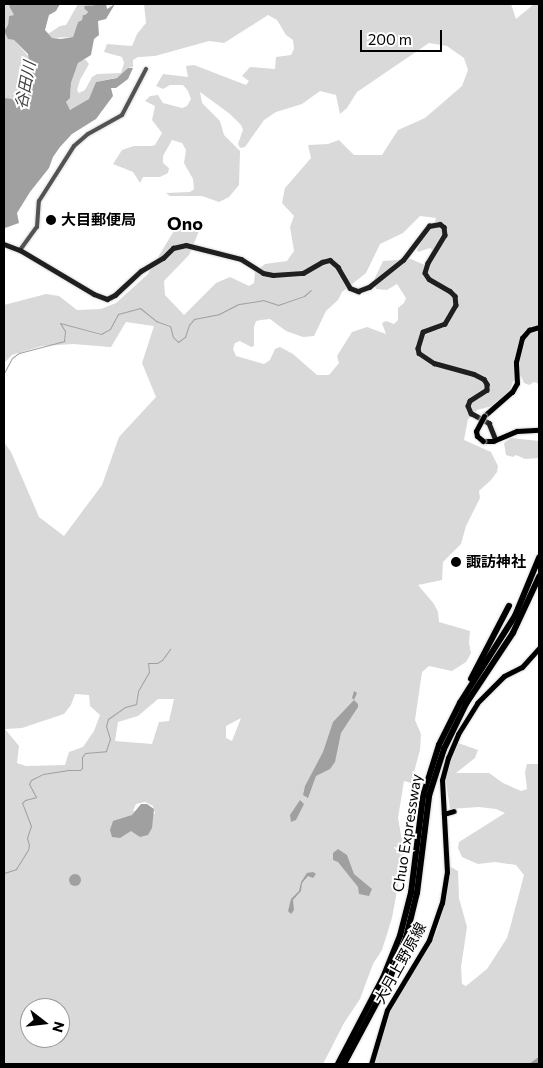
<!DOCTYPE html>
<html>
<head>
<meta charset="utf-8">
<style>
	body { margin:0 }
	#map { position:relative; width:543px; height:1068px; overflow:hidden; background:#fff; font-family:Commissioner,"Noto Sans JP",sans-serif }
	div>[style] { position:absolute }
	.green>* { inset:0; background:#d9d9d9 }
	.water>* { inset:0; background:#a0a0a0 }
	.round { border-radius:50% }
	.stream>* { height:1px; margin:-0.5px; padding:0 0.5px; transform-origin:0.5px; border-radius:0.5px; background:#a0a0a0 }
	.river>* { height:5px; margin:-2.5px; padding:0 2.5px; transform-origin:2.5px; border-radius:2.5px; background:#a0a0a0 }
	.roads { filter:drop-shadow(0 0 1px #dbdbdb) drop-shadow(0 0 1px #dbdbdb) }
	.tertiary>* { height:4px; margin:-2px; padding:0 2px; transform-origin:2px; border-radius:2px; background:#525252 }
	.secondary>* { height:4.5px; margin:-2.25px; padding:0 2.25px; transform-origin:2.25px; border-radius:2.25px; background:#1f1f1f }
	.primary>* { height:5px; margin:-2.5px; padding:0 2.5px; transform-origin:2.5px; border-radius:2.5px; background:#000 }
	.motorway>* { height:5.5px; margin:-2.75px; padding:0 2.75px; transform-origin:2.75px; border-radius:2.75px; background:#000 }
	.bridges { filter:drop-shadow(0 0 1px #dbdbdb) drop-shadow(0 0 1px #dbdbdb) }
	.primary-bridge>* { height:5px; margin:-2.5px; padding:0 2.5px; transform-origin:2.5px; border-radius:2.5px; background:#000 }
	.dots>* { width:14px; height:14px; translate:-50% -50%; box-sizing:border-box; border:2px solid #fff; border-radius:50% }
	span { translate:-50% -50%; white-space:nowrap; text-align:center; line-height:1.15; -webkit-text-stroke:4px #fff; paint-order:stroke }
	.poi-label { font-size:15px; color:#000; font-weight:700 }
	.left { translate:0 -50%; text-align:left }
	.street-label { font-size:15px; color:#000 }
	.water-label { font-size:16px; color:#414141; font-style:italic }
	.quarter-label { font-size:18px; color:#000; font-weight:700 }
	.frame { position:absolute; inset:0; border:5px solid #000; pointer-events:none }
	.north { position:absolute; left:20px; top:998px; width:50px; height:50px; box-sizing:border-box; background:#fff; border:1px solid #999; border-radius:50%; rotate:106deg; font-size:14px; font-weight:700; line-height:20px; text-align:center; color:#000 }
	.north::after { content:''; display:block; margin:auto; width:18px; height:22px; background:#000; clip-path:polygon(50% 0,100% 100%,50% 72%,0 100%) }
	.scale { position:absolute; left:360px; top:30px; width:82px; height:22px; box-sizing:border-box; border:2px solid #000; border-top:0; padding-left:6px; font-size:15px; line-height:18px; white-space:nowrap; color:#000; -webkit-text-stroke:4px #fff; paint-order:stroke }
</style>
</head>
<body>
<div id="map">
	<div class="green">
		<i style="clip-path:polygon(4px 4px,10px 4px,9px 6px,14px 15px,9px 16px,8px 25px,4px 30px)"></i>
		<i style="clip-path:polygon(78px 4px,91px 4px,88px 7px,85px 6px,88px 11px,82px 20px,78px 22px,73px 37px,52px 38px,48px 34px,60px 26px,66px 25px)"></i>
		<i style="clip-path:polygon(evenodd,144px 4px,511px 4px,516px 19px,534px 4px,539px 4px,539px 384px,534px 382px,529px 385px,524px 383px,521px 376px,513px 381px,510px 391px,492px 406px,477px 410px,468px 419px,464px 440px,491px 452px,498px 466px,497px 472px,491px 480px,479px 491px,480px 498px,466px 526px,461px 544px,443px 562px,442px 580px,418px 585px,434px 604px,438px 612px,439px 622px,470px 631px,469px 643px,471px 653px,466px 662px,452px 671px,429px 666px,422px 672px,415px 720px,421px 734px,420px 750px,411px 783px,404px 781px,398px 818px,404px 852px,392px 918px,382px 950px,373px 964px,360px 999px,344px 1023px,323px 1064px,4px 1064px,4px 442px,11px 452px,39px 517px,64px 536px,102px 485px,119px 437px,156px 397px,142px 363px,154px 326px,126px 322px,111px 347px,73px 344px,42px 346px,12px 355px,4px 363px,4px 305px,46px 294px,59px 296px,77px 310px,101px 309px,116px 303px,148px 274px,178px 224px,193px 223px,199px 231px,189px 255px,164px 281px,165px 295px,184px 315px,216px 283px,230px 277px,249px 286px,254px 283px,255px 272px,265px 264px,287px 261px,294px 251px,290px 227px,294px 216px,282px 203px,285px 188px,311px 158px,308px 145px,328px 144px,339px 140px,354px 155px,382px 155px,398px 130px,425px 118px,462px 86px,468px 70px,464px 58px,447px 46px,429px 43px,357px 92px,347px 108px,340px 114px,336px 95px,320px 91px,302px 104px,276px 112px,264px 120px,245px 147px,240px 148px,238px 144px,243px 130px,241px 125px,230px 114px,200px 92px,202px 103px,220px 121px,224px 135px,240px 151px,239px 185px,229px 197px,219px 202px,202px 196px,170px 196px,166px 193px,190px 192px,194px 189px,193px 179px,184px 163px,186px 150px,182px 143px,172px 140px,163px 156px,163px 163px,169px 168px,168px 173px,160px 177px,143px 177px,140px 183px,133px 172px,113px 164px,122px 150px,134px 146px,151px 146px,155px 145px,162px 133px,152px 120px,155px 106px,145px 101px,150px 96px,158px 95px,163px 103px,182px 108px,187px 106px,191px 99px,188px 91px,183px 85px,170px 85px,163px 89px,156px 86px,163px 74px,188px 77px,186px 66px,194px 65px,246px 85px,249px 81px,242px 76px,250px 67px,275px 69px,276px 57px,291px 55px,294px 49px,293px 40px,286px 35px,277px 20px,268px 15px,224px 43px,209px 41px,155px 56px,138px 57px,133px 60px,133px 67px,128px 68px,120px 77px,96px 82px,90px 99px,72px 110px,67px 108px,66px 102px,70px 97px,71px 83px,78px 63px,82px 59px,86px 60px,89px 64px,80px 80px,77px 90px,79px 93px,85px 90px,92px 77px,97px 74px,121px 73px,124px 63px,122px 57px,104px 52px,107px 44px,132px 46px,137px 34px,146px 23px,144px 4px,420px 216px,436px 218px,434px 227px,426px 232px,417px 250px,418px 252px,430px 248px,436px 253px,429px 267px,411px 259px,383px 261px,374px 280px,376px 289px,387px 290px,397px 284px,406px 298px,404px 303px,398px 308px,398px 320px,394px 324px,386px 321px,382px 323px,386px 334px,367px 327px,352px 332px,337px 356px,339px 363px,329px 375px,317px 375px,293px 354px,280px 347px,275px 349px,270px 360px,264px 364px,236px 356px,233px 349px,235px 343px,240px 341px,251px 347px,254px 346px,254px 327px,256px 321px,261px 320px,270px 319px,286px 331px,303px 337px,314px 336px,326px 311px,338px 300px,342px 292px,366px 273px,380px 244px,403px 233px,420px 216px,144px 4px,75px 694px,89px 695px,90px 706px,100px 715px,94px 731px,83px 747px,69px 752px,65px 765px,26px 766px,17px 763px,19px 746px,5px 729px,22px 728px,64px 714px,71px 705px,75px 694px,144px 4px,158px 699px,174px 699px,169px 721px,159px 722px,152px 744px,115px 741px,118px 722px,138px 716px,158px 699px,144px 4px,241px 718px,232px 741px,226px 738px,226px 726px,241px 718px,144px 4px,145px 802px,153px 806px,155px 814px,133px 811px,136px 804px,145px 802px,144px 4px,30px 1008px,60px 1008px,60px 1038px,30px 1038px,30px 1008px)"></i>
		<i style="clip-path:polygon(4px 31px,8px 39px,14px 40px,29px 57px,26px 72px,20px 75px,21px 89px,12px 99px,6px 100px,4px 98px)"></i>
		<i style="clip-path:polygon(511px 438px,539px 441px,539px 458px,525px 459px,516px 455px,513px 457px,506px 455px,504px 443px)"></i>
		<i style="clip-path:polygon(458px 743px,478px 750px,475px 758px,456px 773px,489px 773px,503px 783px,521px 791px,527px 789px,525px 772px,527px 764px,539px 764px,539px 1064px,374px 1064px,391px 1009px,437px 930px,447px 895px,449px 866px,458px 871px,459px 898px,467px 927px,461px 967px,462px 984px,466px 986px,487px 969px,507px 938px,511px 924px,524px 875px,516px 865px,495px 862px,478px 864px,462px 857px,458px 848px,459px 842px,505px 813px,496px 809px,479px 807px,450px 809px,445px 774px)"></i>
	</div>
	<div class="water">
		<i style="clip-path:polygon(10px 4px,60px 4px,56px 11px,49px 15px,45px 30px,52px 38px,61px 39px,73px 37px,78px 22px,82px 20px,83px 15px,85px 15px,88px 12px,84px 8px,85px 6px,106px 4px,107px 9px,115px 4px,106px 19px,98px 21px,99px 35px,94px 39px,91px 55px,78px 63px,71px 83px,70px 98px,66px 102px,70px 110px,89px 99px,96px 82px,117px 78px,128px 68px,133px 68px,128px 79px,116px 88px,111px 88px,113px 96px,96px 119px,72px 134px,60px 147px,53px 157px,49px 168px,30px 192px,17px 213px,19px 223px,5px 228px,4px 98px,12px 99px,21px 89px,20px 75px,26px 72px,29px 62px,28px 54px,14px 40px,8px 39px,4px 31px,8px 25px,9px 16px,14px 15px,9px 6px)"></i>
		<i style="clip-path:polygon(354px 691px,357px 693px,354px 700px,358px 704px,358px 707px,341px 733px,335px 762px,330px 769px,316px 776px,308px 798px,303px 795px,305px 786px,323px 752px,333px 722px,354px 700px,352px 698px)"></i>
		<i style="clip-path:polygon(300px 800px,304px 804px,296px 820px,291px 822px,290px 815px)"></i>
		<i style="clip-path:polygon(141px 804px,147px 804px,154px 809px,152px 828px,148px 835px,140px 837px,131px 831px,120px 838px,112px 837px,110px 830px,113px 821px,132px 815px)"></i>
		<i style="clip-path:polygon(338px 849px,347px 855px,354px 874px,372px 889px,369px 896px,359px 894px,358px 887px,338px 862px,333px 860px,333px 853px)"></i>
		<i style="clip-path:polygon(307px 873px,313px 872px,316px 874px,313px 878px,308px 876px,302px 883px,301px 891px,293px 900px,294px 910px,291px 914px,288px 911px,291px 899px,299px 891px,301px 882px)"></i>
		<i class="round" style="left:69px;top:874px;width:12px;height:12px"></i>
	</div>
	<div class="stream">
		<i style="left:4px;top:373px;width:17px;rotate:-62deg"></i>
		<i style="left:12px;top:358px;width:9px;rotate:-36deg"></i>
		<i style="left:19px;top:353px;width:47px;rotate:-14.9deg"></i>
		<i style="left:64px;top:341px;width:10px;rotate:-84deg"></i>
		<i style="left:65px;top:331px;width:9px;rotate:-122deg"></i>
		<i style="left:60px;top:323px;width:42px;rotate:15deg"></i>
		<i style="left:101px;top:334px;width:10px;rotate:-29deg"></i>
		<i style="left:110px;top:329px;width:17px;rotate:-62deg"></i>
		<i style="left:118px;top:314px;width:23px;rotate:-15deg"></i>
		<i style="left:140px;top:308px;width:21px;rotate:39deg"></i>
		<i style="left:156px;top:321px;width:15px;rotate:20deg"></i>
		<i style="left:170px;top:326px;width:11px;rotate:75deg"></i>
		<i style="left:173px;top:337px;width:7px;rotate:45deg"></i>
		<i style="left:178px;top:342px;width:9px;rotate:-36deg"></i>
		<i style="left:185px;top:337px;width:13px;rotate:-72deg"></i>
		<i style="left:189px;top:325px;width:8px;rotate:-50deg"></i>
		<i style="left:194px;top:319px;width:25px;rotate:-11deg"></i>
		<i style="left:219px;top:314px;width:22px;rotate:-27deg"></i>
		<i style="left:239px;top:304px;width:24px;rotate:-9deg"></i>
		<i style="left:263px;top:300px;width:16px;rotate:18deg"></i>
		<i style="left:278px;top:305px;width:28px;rotate:-19deg"></i>
		<i style="left:304px;top:296px;width:9px;rotate:-41deg"></i>
		<i style="left:4px;top:873px;width:13px;rotate:-18deg"></i>
		<i style="left:16px;top:869px;width:22px;rotate:-58deg"></i>
		<i style="left:28px;top:850px;width:5px;rotate:-79deg"></i>
		<i style="left:29px;top:845px;width:7px;rotate:-106deg"></i>
		<i style="left:27px;top:838px;width:13px;rotate:-72deg"></i>
		<i style="left:31px;top:826px;width:25px;rotate:-111deg"></i>
		<i style="left:22px;top:803px;width:4px;rotate:-45deg"></i>
		<i style="left:25px;top:800px;width:11px;rotate:-15deg"></i>
		<i style="left:36px;top:797px;width:15px;rotate:-118deg"></i>
		<i style="left:29px;top:784px;width:4px;rotate:-63deg"></i>
		<i style="left:31px;top:780px;width:13px;rotate:-27deg"></i>
		<i style="left:43px;top:774px;width:24px;rotate:-9deg"></i>
		<i style="left:67px;top:770px;width:13px"></i>
		<i style="left:80px;top:770px;width:3px;rotate:-45deg"></i>
		<i style="left:82px;top:768px;width:11px;rotate:-90deg"></i>
		<i style="left:82px;top:757px;width:5px;rotate:-53deg"></i>
		<i style="left:85px;top:753px;width:21px;rotate:-5deg"></i>
		<i style="left:106px;top:751px;width:13px;rotate:-72deg"></i>
		<i style="left:110px;top:739px;width:14px;rotate:-107deg"></i>
		<i style="left:106px;top:726px;width:7px;rotate:-74deg"></i>
		<i style="left:108px;top:719px;width:21px;rotate:-35deg"></i>
		<i style="left:125px;top:707px;width:11px;rotate:-15deg"></i>
		<i style="left:136px;top:704px;width:13px;rotate:-81deg"></i>
		<i style="left:138px;top:691px;width:22px;rotate:-60deg"></i>
		<i style="left:149px;top:672px;width:9px;rotate:-96deg"></i>
		<i style="left:148px;top:663px;width:9px"></i>
		<i style="left:157px;top:663px;width:6px;rotate:-31deg"></i>
		<i style="left:162px;top:660px;width:14px;rotate:-54deg"></i>
	</div>
	<div class="river">
		<i style="left:532px;top:1064px;width:9px;rotate:-36deg"></i>
	</div>
	<div class="roads">
		<div class="tertiary">
			<i style="left:20px;top:250px;width:29px;rotate:-54deg"></i>
			<i style="left:37px;top:227px;width:26px;rotate:-86deg"></i>
			<i style="left:39px;top:201px;width:65px;rotate:-57.5deg"></i>
			<i style="left:74px;top:146px;width:18px;rotate:-41deg"></i>
			<i style="left:88px;top:134px;width:39px;rotate:-29deg"></i>
			<i style="left:122px;top:115px;width:52px;rotate:-62.4deg"></i>
		</div>
		<div class="secondary">
			<i style="left:4px;top:244px;width:17px;rotate:21deg"></i>
			<i style="left:20px;top:250px;width:86px;rotate:30.7deg"></i>
			<i style="left:94px;top:294px;width:14px;rotate:21deg"></i>
			<i style="left:107px;top:299px;width:9px;rotate:-27deg"></i>
			<i style="left:115px;top:295px;width:35px;rotate:-43deg"></i>
			<i style="left:141px;top:271px;width:26px;rotate:-31deg"></i>
			<i style="left:163px;top:258px;width:14px;rotate:-45deg"></i>
			<i style="left:173px;top:248px;width:13px;rotate:-13deg"></i>
			<i style="left:186px;top:245px;width:57px;rotate:14.3deg"></i>
			<i style="left:241px;top:259px;width:26px;rotate:32deg"></i>
			<i style="left:263px;top:273px;width:10px;rotate:11deg"></i>
			<i style="left:273px;top:275px;width:30px;rotate:-4deg"></i>
			<i style="left:303px;top:273px;width:22px;rotate:-30deg"></i>
			<i style="left:322px;top:262px;width:8px;rotate:-14deg"></i>
			<i style="left:330px;top:260px;width:11px;rotate:41deg"></i>
			<i style="left:338px;top:267px;width:24px;rotate:60deg"></i>
			<i style="left:350px;top:288px;width:9px;rotate:21deg"></i>
			<i style="left:358px;top:291px;width:12px;rotate:-20deg"></i>
			<i style="left:369px;top:287px;width:43px;rotate:-38.5deg"></i>
			<i style="left:403px;top:260px;width:43px;rotate:-52.6deg"></i>
			<i style="left:429px;top:226px;width:11px;rotate:-10deg"></i>
			<i style="left:440px;top:224px;width:5px;rotate:37deg"></i>
			<i style="left:444px;top:227px;width:8px;rotate:83deg"></i>
			<i style="left:445px;top:235px;width:33px;rotate:121deg"></i>
			<i style="left:428px;top:263px;width:10px;rotate:107deg"></i>
			<i style="left:425px;top:273px;width:7px;rotate:56deg"></i>
			<i style="left:429px;top:279px;width:24px;rotate:30deg"></i>
			<i style="left:450px;top:291px;width:7px;rotate:45deg"></i>
			<i style="left:455px;top:296px;width:9px;rotate:84deg"></i>
			<i style="left:456px;top:305px;width:22px;rotate:120deg"></i>
			<i style="left:445px;top:324px;width:23px;rotate:160deg"></i>
			<i style="left:423px;top:332px;width:17px;rotate:107deg"></i>
			<i style="left:418px;top:348px;width:5px;rotate:79deg"></i>
			<i style="left:419px;top:353px;width:18px;rotate:34deg"></i>
			<i style="left:434px;top:363px;width:41px;rotate:15.4deg"></i>
			<i style="left:474px;top:374px;width:11px;rotate:27deg"></i>
			<i style="left:484px;top:379px;width:6px;rotate:59deg"></i>
			<i style="left:487px;top:384px;width:6px;rotate:90deg"></i>
			<i style="left:487px;top:390px;width:20px;rotate:147deg"></i>
			<i style="left:470px;top:401px;width:5px;rotate:112deg"></i>
			<i style="left:468px;top:406px;width:8px;rotate:67deg"></i>
			<i style="left:471px;top:413px;width:21px;rotate:29deg"></i>
			<i style="left:489px;top:423px;width:18px;rotate:68deg"></i>
		</div>
		<div class="primary">
			<i style="left:484px;top:416px;width:37px;rotate:-41deg"></i>
			<i style="left:512px;top:392px;width:10px;rotate:-61deg"></i>
			<i style="left:517px;top:383px;width:21px;rotate:-93deg"></i>
			<i style="left:516px;top:362px;width:25px;rotate:-76deg"></i>
			<i style="left:522px;top:338px;width:11px;rotate:-49deg"></i>
			<i style="left:529px;top:330px;width:10px;rotate:-17deg"></i>
			<i style="left:483px;top:441px;width:10px"></i>
			<i style="left:493px;top:441px;width:26px;rotate:-23deg"></i>
			<i style="left:517px;top:431px;width:22px;rotate:-3deg"></i>
			<i style="left:444px;top:814px;width:10px;rotate:-17deg"></i>
			<i style="left:371px;top:1064px;width:56px;rotate:-73.5deg"></i>
			<i style="left:387px;top:1010px;width:82px;rotate:-59deg"></i>
			<i style="left:429px;top:940px;width:39px;rotate:-71deg"></i>
			<i style="left:442px;top:903px;width:31px;rotate:-81deg"></i>
			<i style="left:447px;top:872px;width:92px;rotate:-93.1deg"></i>
			<i style="left:442px;top:780px;width:23px;rotate:-75deg"></i>
			<i style="left:448px;top:758px;width:26px;rotate:-67deg"></i>
			<i style="left:458px;top:734px;width:36px;rotate:-58deg"></i>
			<i style="left:477px;top:703px;width:38px;rotate:-45deg"></i>
			<i style="left:504px;top:676px;width:20px;rotate:-27deg"></i>
			<i style="left:522px;top:667px;width:25px;rotate:-48deg"></i>
		</div>
		<div class="motorway">
			<i style="left:471px;top:679px;width:82px;rotate:-62.5deg"></i>
			<i style="left:338px;top:1064px;width:97px;rotate:-62.4deg"></i>
			<i style="left:383px;top:978px;width:45px;rotate:-68deg"></i>
			<i style="left:400px;top:936px;width:44px;rotate:-75.7deg"></i>
			<i style="left:411px;top:893px;width:98px;rotate:-82.9deg"></i>
			<i style="left:423px;top:796px;width:53px;rotate:-72.6deg"></i>
			<i style="left:439px;top:745px;width:47px;rotate:-63.4deg"></i>
			<i style="left:460px;top:703px;width:103px;rotate:-57.7deg"></i>
			<i style="left:515px;top:616px;width:63px;rotate:-67.5deg"></i>
			<i style="left:344px;top:1064px;width:98px;rotate:-61.9deg"></i>
			<i style="left:390px;top:978px;width:43px;rotate:-68.2deg"></i>
			<i style="left:406px;top:938px;width:46px;rotate:-76.3deg"></i>
			<i style="left:417px;top:893px;width:98px;rotate:-82.9deg"></i>
			<i style="left:429px;top:796px;width:49px;rotate:-72.3deg"></i>
			<i style="left:444px;top:749px;width:50px;rotate:-63.9deg"></i>
			<i style="left:466px;top:704px;width:85px;rotate:-56.5deg"></i>
			<i style="left:513px;top:633px;width:62px;rotate:-65.1deg"></i>
		</div>
	</div>
	<div class="bridges">
		<div class="primary-bridge">
			<i style="left:483px;top:441px;width:8px;rotate:-140deg"></i>
			<i style="left:477px;top:436px;width:5px;rotate:-101deg"></i>
			<i style="left:476px;top:431px;width:17px;rotate:-62deg"></i>
		</div>
	</div>
	<div class="dots">
		<i style="left:51px;top:220px;background:#000"></i>
		<i style="left:456px;top:562px;background:#000"></i>
	</div>
	<div class="poi-label">
		<span class="left" style="left:61px;top:220px">大目郵便局</span>
		<span class="left" style="left:466px;top:562px">諏訪神社</span>
	</div>
	<div class="street-label">
		<span style="left:407px;top:833px;rotate:-81deg">Chuo Expressway</span>
		<span style="left:400px;top:963px;rotate:-61deg">大月上野原線</span>
	</div>
	<div class="water-label">
		<span style="left:25px;top:85px;rotate:-79deg">谷田川</span>
	</div>
	<div class="quarter-label">
		<span style="left:185px;top:223px">Ono</span>
	</div>
	<div class="frame"></div>
	<div class="north">N</div>
	<div class="scale">200 m</div>
</div>
</body>
</html>
